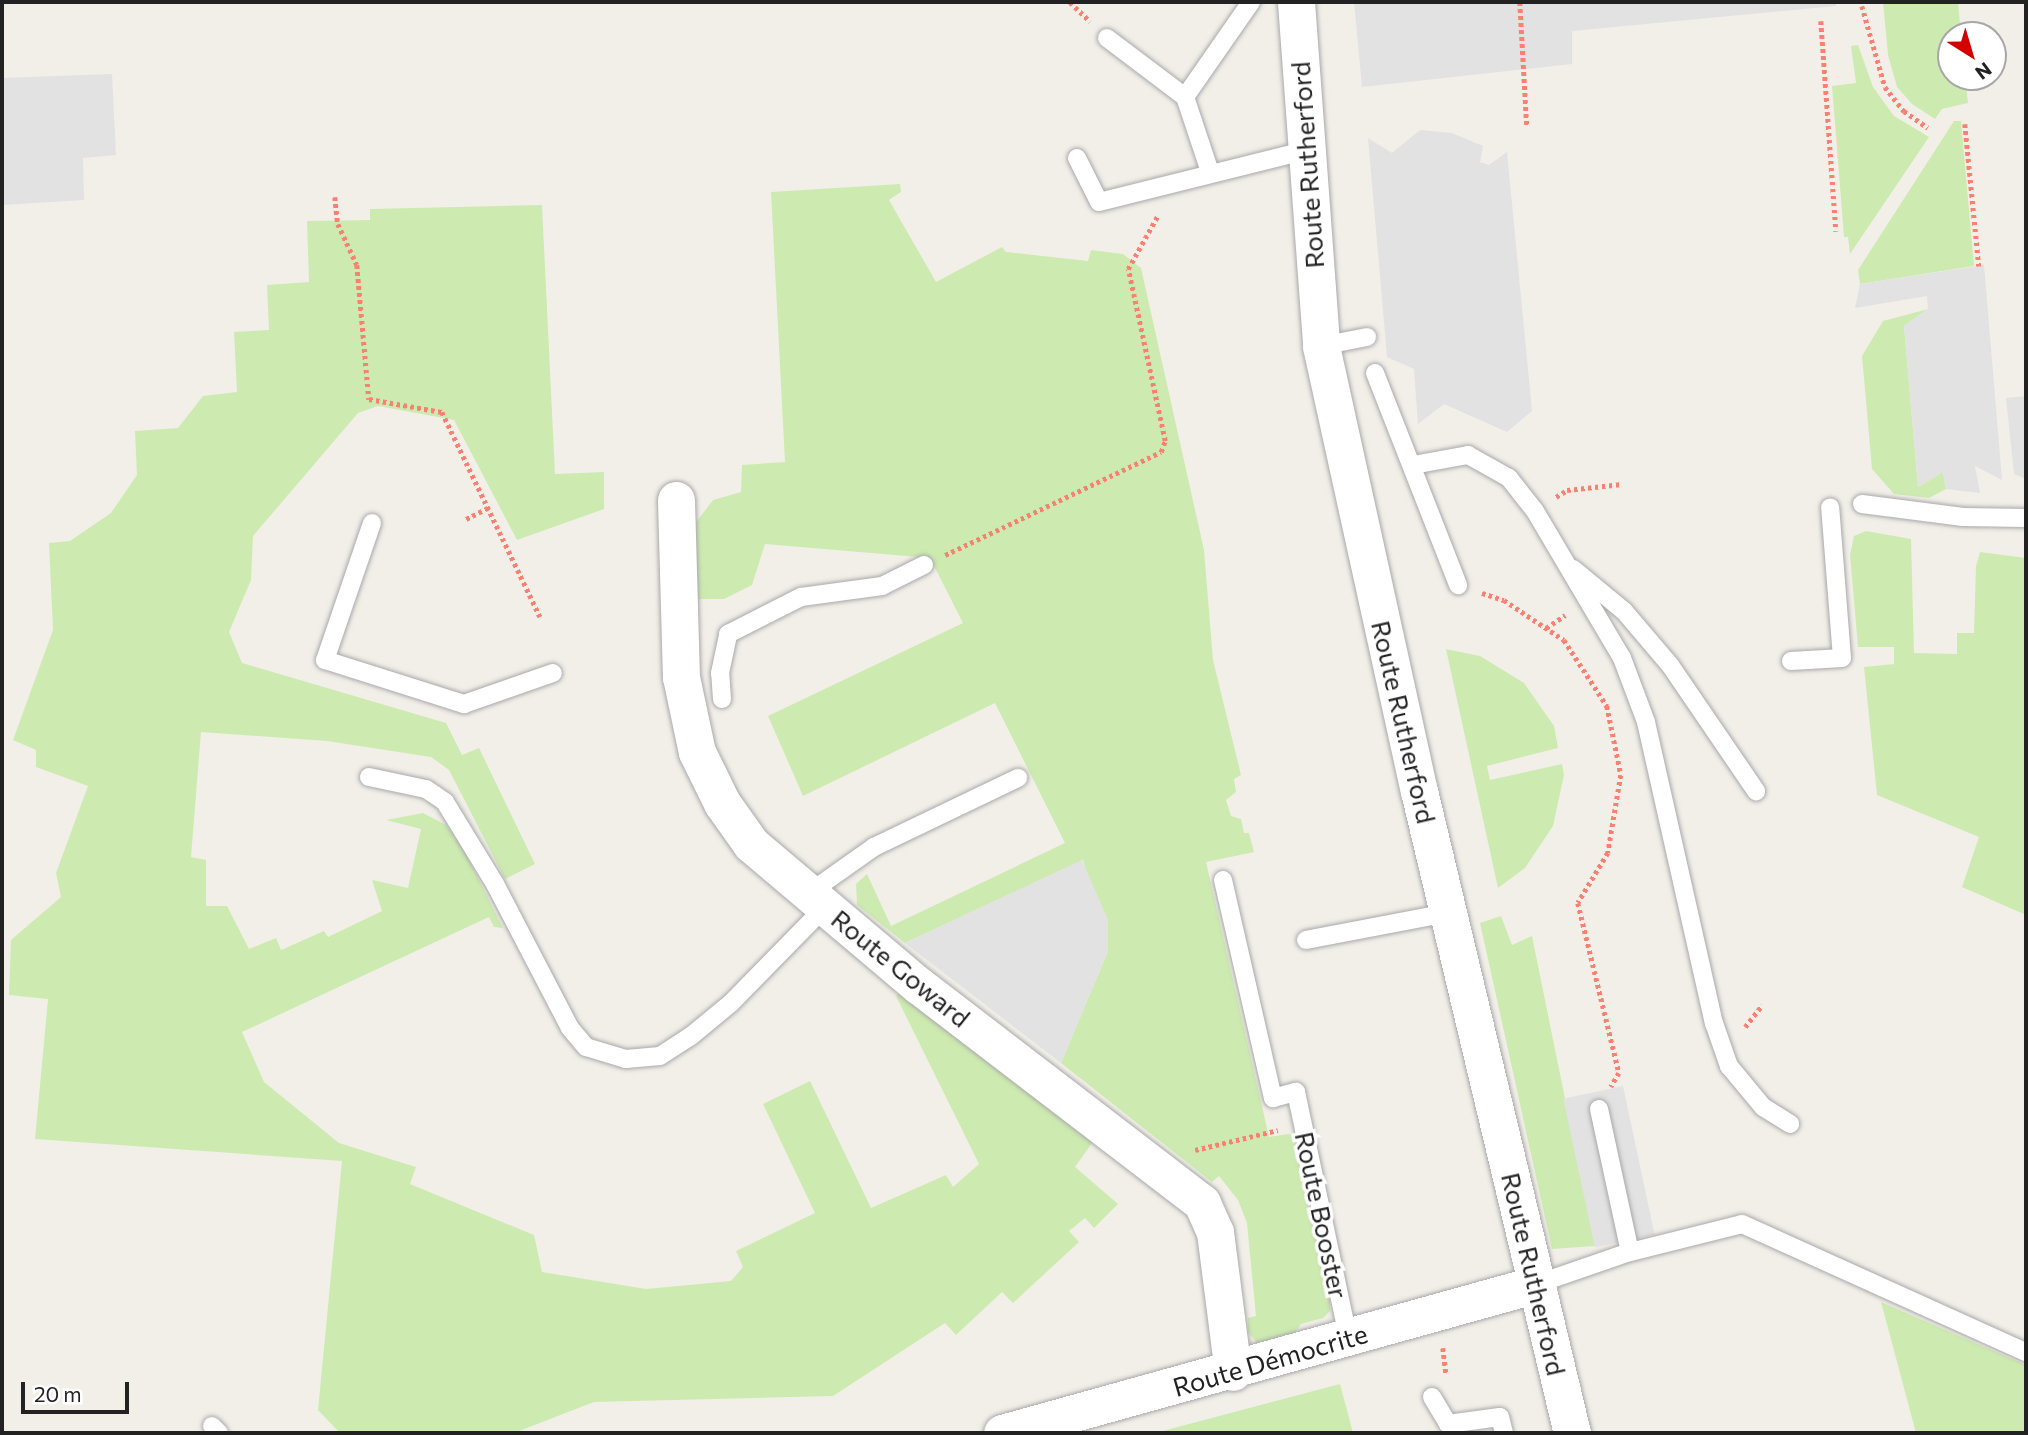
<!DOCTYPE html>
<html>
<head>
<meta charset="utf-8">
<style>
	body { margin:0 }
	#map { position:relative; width:2028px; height:1435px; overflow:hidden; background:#f2efe9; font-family:Commissioner,sans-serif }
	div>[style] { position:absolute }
	.grass>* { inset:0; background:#cdebb0 }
	.parking>* { inset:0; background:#e2e2e2; transform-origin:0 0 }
	.path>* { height:4.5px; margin-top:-2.25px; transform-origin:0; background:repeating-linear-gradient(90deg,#fa8072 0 3.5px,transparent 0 7px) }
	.roads { filter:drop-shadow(0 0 2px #a9a9a9) drop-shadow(0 0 2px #a9a9a9) }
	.service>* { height:18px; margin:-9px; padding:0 9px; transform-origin:9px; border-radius:9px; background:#fff }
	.minor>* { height:37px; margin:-18.5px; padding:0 18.5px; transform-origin:18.5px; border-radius:18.5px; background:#fff }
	span { translate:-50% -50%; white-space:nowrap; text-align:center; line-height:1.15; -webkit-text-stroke:7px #fff; paint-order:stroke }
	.street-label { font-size:26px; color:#222 }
	.frame { position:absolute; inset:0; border:4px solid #222; pointer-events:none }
	.north { position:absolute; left:1937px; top:21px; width:70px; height:70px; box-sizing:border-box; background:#fff; border:2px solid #a7a7a7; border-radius:50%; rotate:143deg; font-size:19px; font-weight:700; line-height:28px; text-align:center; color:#222 }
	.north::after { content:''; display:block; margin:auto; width:24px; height:32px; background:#d40000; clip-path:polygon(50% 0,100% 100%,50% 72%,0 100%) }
	.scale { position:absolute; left:21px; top:1382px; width:108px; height:32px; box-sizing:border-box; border:4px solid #222; border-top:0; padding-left:9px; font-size:21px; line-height:24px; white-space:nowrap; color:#222; -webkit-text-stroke:5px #fff; paint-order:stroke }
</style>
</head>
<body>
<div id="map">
	<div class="grass">
		<i style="clip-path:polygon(1883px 2px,1958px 2px,1961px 35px,1951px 35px,1951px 77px,1965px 77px,1968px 103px,1942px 109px,1935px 119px,1912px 104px,1897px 87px,1888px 55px)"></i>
		<i style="clip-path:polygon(1858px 45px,1873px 87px,1894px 116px,1929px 137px,1850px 254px,1848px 237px,1844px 237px,1832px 86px,1856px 83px,1851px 46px)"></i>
		<i style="clip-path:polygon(1954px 121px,1961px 121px,1974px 266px,1860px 284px,1858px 270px)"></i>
		<i style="clip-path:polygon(900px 184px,901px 192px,889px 200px,936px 282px,1002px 247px,1006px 252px,1088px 261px,1091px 250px,1123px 254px,1141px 268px,1204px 550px,1213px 660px,1241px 775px,1234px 779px,1236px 792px,1226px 800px,1231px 816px,1241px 819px,1244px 833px,1249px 833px,1254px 852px,1206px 862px,1269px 1137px,1295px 1133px,1299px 1140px,1330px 1300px,1330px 1311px,1323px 1318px,1301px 1324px,1295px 1333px,1257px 1343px,1248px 1332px,1248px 1318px,1256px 1316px,1247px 1223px,1238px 1200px,1219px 1176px,1212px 1182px,1061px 1063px,1108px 951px,1083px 860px,905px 943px,857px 905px,856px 884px,867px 874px,891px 926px,1065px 843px,995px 703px,803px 796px,768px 716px,963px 623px,930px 558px,765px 544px,752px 585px,724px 599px,698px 599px,694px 525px,713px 500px,741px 492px,742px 465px,785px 462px,771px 192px)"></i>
		<i style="clip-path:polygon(542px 205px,555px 474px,604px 472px,604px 509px,517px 540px,454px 420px,378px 406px,358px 413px,253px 536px,251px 580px,229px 632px,242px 663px,446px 723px,462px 755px,479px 748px,535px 864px,505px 879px,449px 770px,431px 757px,327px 741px,201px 732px,191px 857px,206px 860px,206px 906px,227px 906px,249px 949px,276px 938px,281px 950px,324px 931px,328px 937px,382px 911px,372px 880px,408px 888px,421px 829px,386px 820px,423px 813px,446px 825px,461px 844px,503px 928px,494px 927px,489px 917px,242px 1032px,264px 1082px,339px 1143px,416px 1167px,410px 1184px,534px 1235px,542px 1272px,646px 1289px,731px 1281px,743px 1267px,736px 1251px,815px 1213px,763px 1104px,810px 1081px,871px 1208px,946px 1175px,953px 1187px,979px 1164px,896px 996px,901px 991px,1095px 1139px,1075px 1167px,1118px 1204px,1094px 1228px,1085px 1218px,1069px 1231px,1079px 1242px,1013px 1303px,1002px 1292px,956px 1335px,945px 1323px,833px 1396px,594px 1402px,514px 1433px,340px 1433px,318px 1410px,342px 1161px,35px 1139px,48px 999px,9px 995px,11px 940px,61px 897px,56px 873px,88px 786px,36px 767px,36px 750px,13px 740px,53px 630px,49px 543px,70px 541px,111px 513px,137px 475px,135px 431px,178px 428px,203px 396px,237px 392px,234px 332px,269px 330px,267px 285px,309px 282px,307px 221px,370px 220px,370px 209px)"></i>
		<i style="clip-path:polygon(1928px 309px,1904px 326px,1918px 487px,1943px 472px,1946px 489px,1929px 498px,1894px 494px,1872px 469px,1862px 356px,1883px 321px)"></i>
		<i style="clip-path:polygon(1866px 531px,1911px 539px,1914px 653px,1957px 654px,1957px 633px,1974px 633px,1976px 566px,1980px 552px,2026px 558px,2026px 915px,1962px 887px,1979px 837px,1877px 795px,1864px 667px,1894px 664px,1894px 647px,1858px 647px,1850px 555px,1854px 536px)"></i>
		<i style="clip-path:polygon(1446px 649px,1480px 656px,1524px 683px,1554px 726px,1558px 748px,1487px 766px,1490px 780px,1562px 764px,1564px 775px,1553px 826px,1525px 868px,1498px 888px)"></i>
		<i style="clip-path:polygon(1501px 916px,1512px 945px,1532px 936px,1595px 1246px,1552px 1249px,1480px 923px)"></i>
		<i style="clip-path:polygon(1881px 1302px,2026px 1365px,2026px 1433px,1916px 1433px)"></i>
		<i style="clip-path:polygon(1340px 1384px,1353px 1433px,1155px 1433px)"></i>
	</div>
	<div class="parking">
		<i style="clip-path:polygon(1354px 2px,1836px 2px,1836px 6px,1572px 31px,1572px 64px,1362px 87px)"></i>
		<i style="clip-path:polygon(112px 74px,116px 155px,83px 158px,84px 200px,2px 205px,2px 78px)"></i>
		<i style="clip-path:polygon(1420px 130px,1452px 133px,1483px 146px,1480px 162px,1489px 165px,1507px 152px,1532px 411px,1507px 432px,1444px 404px,1418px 424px,1414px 369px,1387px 357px,1368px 138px,1392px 153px)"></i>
		<i style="clip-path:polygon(1984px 265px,2002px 480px,1975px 466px,1980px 493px,1946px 489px,1943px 472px,1918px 487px,1904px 326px,1928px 309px,1927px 296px,1855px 308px,1860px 284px)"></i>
		<i style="clip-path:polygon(2026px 396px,2026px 479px,2014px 474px,2006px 398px)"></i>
		<i style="clip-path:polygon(1082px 860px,1108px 920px,1108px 951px,1061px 1063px,905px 943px)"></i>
		<i style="left:1623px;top:1086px;width:152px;height:61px;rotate:78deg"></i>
	</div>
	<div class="path">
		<i style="left:1070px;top:2px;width:28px;rotate:44deg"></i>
		<i style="left:1520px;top:2px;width:125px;rotate:86.8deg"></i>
		<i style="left:1862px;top:6px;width:84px;rotate:74.1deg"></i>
		<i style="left:1885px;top:87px;width:31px;rotate:52deg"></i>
		<i style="left:1904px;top:111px;width:29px;rotate:35deg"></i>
		<i style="left:1821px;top:21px;width:211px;rotate:85.9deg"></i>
		<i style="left:1965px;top:124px;width:143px;rotate:84.4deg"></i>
		<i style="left:335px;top:197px;width:27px;rotate:84deg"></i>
		<i style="left:338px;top:224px;width:45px;rotate:65.1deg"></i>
		<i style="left:357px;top:265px;width:135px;rotate:84.9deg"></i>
		<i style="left:369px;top:399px;width:74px;rotate:10.1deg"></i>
		<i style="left:442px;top:412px;width:227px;rotate:64.4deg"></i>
		<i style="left:1556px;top:497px;width:13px;rotate:-32deg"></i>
		<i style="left:1567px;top:490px;width:55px;rotate:-6.2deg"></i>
		<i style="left:466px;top:519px;width:25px;rotate:-27deg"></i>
		<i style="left:945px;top:555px;width:239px;rotate:-25.5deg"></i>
		<i style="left:1161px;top:452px;width:12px;rotate:-70deg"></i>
		<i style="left:1165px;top:441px;width:176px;rotate:-102.1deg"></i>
		<i style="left:1128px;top:269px;width:62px;rotate:-60.9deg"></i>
		<i style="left:1482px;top:593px;width:23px;rotate:18deg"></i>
		<i style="left:1504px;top:600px;width:72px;rotate:33.7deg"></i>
		<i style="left:1564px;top:640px;width:79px;rotate:56.9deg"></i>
		<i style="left:1607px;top:706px;width:70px;rotate:78.5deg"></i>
		<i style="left:1621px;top:775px;width:79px;rotate:99.5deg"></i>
		<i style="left:1608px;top:853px;width:58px;rotate:121deg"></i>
		<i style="left:1578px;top:903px;width:175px;rotate:76.4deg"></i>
		<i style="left:1619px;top:1073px;width:16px;rotate:120deg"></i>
		<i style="left:1546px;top:628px;width:23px;rotate:-34deg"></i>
		<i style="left:1745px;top:1027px;width:28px;rotate:-52deg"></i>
		<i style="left:1195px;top:1150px;width:85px;rotate:-13.5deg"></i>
		<i style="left:1443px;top:1348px;width:26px;rotate:83deg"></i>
	</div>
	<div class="roads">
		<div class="service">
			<i style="left:1107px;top:38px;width:98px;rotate:37.1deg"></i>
			<i style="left:1077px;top:158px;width:49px;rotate:63.4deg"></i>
			<i style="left:1099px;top:202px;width:214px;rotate:-14deg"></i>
			<i style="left:1210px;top:172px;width:79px;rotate:-108.4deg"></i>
			<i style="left:1185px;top:97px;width:116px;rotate:-55.2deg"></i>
			<i style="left:1321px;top:346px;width:47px;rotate:-11.1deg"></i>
			<i style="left:1375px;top:373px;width:228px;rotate:68.6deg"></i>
			<i style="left:1413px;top:465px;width:56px;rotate:-10.3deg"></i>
			<i style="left:1468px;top:455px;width:47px;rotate:29.3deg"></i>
			<i style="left:1509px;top:478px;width:42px;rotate:51.8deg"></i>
			<i style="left:1535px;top:511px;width:171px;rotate:59.4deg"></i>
			<i style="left:1622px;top:658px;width:68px;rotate:69.4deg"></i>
			<i style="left:1646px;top:722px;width:309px;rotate:77.3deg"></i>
			<i style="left:1714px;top:1023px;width:46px;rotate:70.8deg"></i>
			<i style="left:1729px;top:1066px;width:53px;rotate:50.3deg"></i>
			<i style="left:1763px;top:1107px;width:32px;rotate:32deg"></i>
			<i style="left:1862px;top:504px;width:102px;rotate:7.3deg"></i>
			<i style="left:1963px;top:517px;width:63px;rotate:0.9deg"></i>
			<i style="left:372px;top:523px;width:145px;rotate:108.9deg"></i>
			<i style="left:325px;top:660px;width:146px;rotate:17.6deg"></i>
			<i style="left:464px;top:704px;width:94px;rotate:-19.2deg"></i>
			<i style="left:1573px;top:569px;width:66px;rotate:39.5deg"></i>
			<i style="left:1624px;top:611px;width:71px;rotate:49.6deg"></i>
			<i style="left:1670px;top:665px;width:153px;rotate:55.7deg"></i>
			<i style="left:1791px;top:661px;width:51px;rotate:-3.4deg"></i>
			<i style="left:1842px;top:658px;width:151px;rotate:-94.5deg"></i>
			<i style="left:722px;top:699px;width:26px;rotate:-94deg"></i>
			<i style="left:720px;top:673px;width:40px;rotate:-78deg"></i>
			<i style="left:728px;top:634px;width:82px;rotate:-26.9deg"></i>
			<i style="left:801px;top:597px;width:82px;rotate:-7.7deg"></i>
			<i style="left:882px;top:586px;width:47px;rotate:-26.6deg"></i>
			<i style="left:369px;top:777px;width:58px;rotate:11.9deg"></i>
			<i style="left:426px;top:789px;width:23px;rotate:34deg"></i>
			<i style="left:445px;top:802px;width:96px;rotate:58.6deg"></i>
			<i style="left:495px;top:884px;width:162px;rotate:62.5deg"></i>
			<i style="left:570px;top:1028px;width:25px;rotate:50deg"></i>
			<i style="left:586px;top:1047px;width:42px;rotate:16.7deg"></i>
			<i style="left:626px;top:1059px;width:34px;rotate:-5deg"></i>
			<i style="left:660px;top:1056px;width:37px;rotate:-33deg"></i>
			<i style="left:691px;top:1036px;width:52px;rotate:-39.5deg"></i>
			<i style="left:731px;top:1003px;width:134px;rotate:-45.6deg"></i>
			<i style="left:1223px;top:880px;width:224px;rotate:77.1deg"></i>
			<i style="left:1273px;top:1098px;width:24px;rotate:-15deg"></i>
			<i style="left:1296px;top:1092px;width:250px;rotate:78deg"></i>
			<i style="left:809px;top:893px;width:80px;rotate:-35.3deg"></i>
			<i style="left:874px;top:847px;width:160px;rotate:-25.6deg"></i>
			<i style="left:1306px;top:940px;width:145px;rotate:-10.8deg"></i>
			<i style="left:1599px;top:1109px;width:146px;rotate:77.8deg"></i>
			<i style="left:1537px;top:1284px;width:98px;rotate:-19deg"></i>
			<i style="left:1630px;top:1252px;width:115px;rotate:-14deg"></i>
			<i style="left:1742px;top:1224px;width:312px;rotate:24.3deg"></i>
			<i style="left:1432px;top:1397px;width:31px;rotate:59deg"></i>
			<i style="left:1448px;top:1424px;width:52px;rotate:-7.7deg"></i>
			<i style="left:1500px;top:1417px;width:16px;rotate:76deg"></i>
			<i style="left:212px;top:1426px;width:10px;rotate:45deg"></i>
		</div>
		<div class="minor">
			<i style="left:1296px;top:2px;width:345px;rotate:85.8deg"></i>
			<i style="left:1321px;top:346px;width:456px;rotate:77.6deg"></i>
			<i style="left:1419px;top:791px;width:660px;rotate:76.6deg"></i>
			<i style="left:676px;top:500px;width:177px;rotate:88.4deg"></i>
			<i style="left:681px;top:677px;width:77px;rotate:78deg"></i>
			<i style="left:697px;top:752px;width:57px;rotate:63.9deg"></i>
			<i style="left:722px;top:803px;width:50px;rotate:54.7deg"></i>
			<i style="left:751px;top:844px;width:219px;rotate:40.2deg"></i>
			<i style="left:918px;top:985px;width:358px;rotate:37.5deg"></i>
			<i style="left:1202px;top:1203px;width:32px;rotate:66deg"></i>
			<i style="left:1215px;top:1232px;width:141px;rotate:82.7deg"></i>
			<i style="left:1002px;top:1433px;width:555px;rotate:-15.56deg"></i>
		</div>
	</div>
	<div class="street-label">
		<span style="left:1307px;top:165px;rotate:-94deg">Route Rutherford</span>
		<span style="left:1404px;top:722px;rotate:77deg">Route Rutherford</span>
		<span style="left:901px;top:968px;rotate:39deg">Route Goward</span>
		<span style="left:1322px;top:1215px;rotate:78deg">Route Booster</span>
		<span style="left:1534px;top:1274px;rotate:77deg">Route Rutherford</span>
		<span style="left:1270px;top:1360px;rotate:-16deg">Route Démocrite</span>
	</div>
	<div class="frame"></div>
	<div class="north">N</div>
	<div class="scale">20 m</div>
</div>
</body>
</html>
